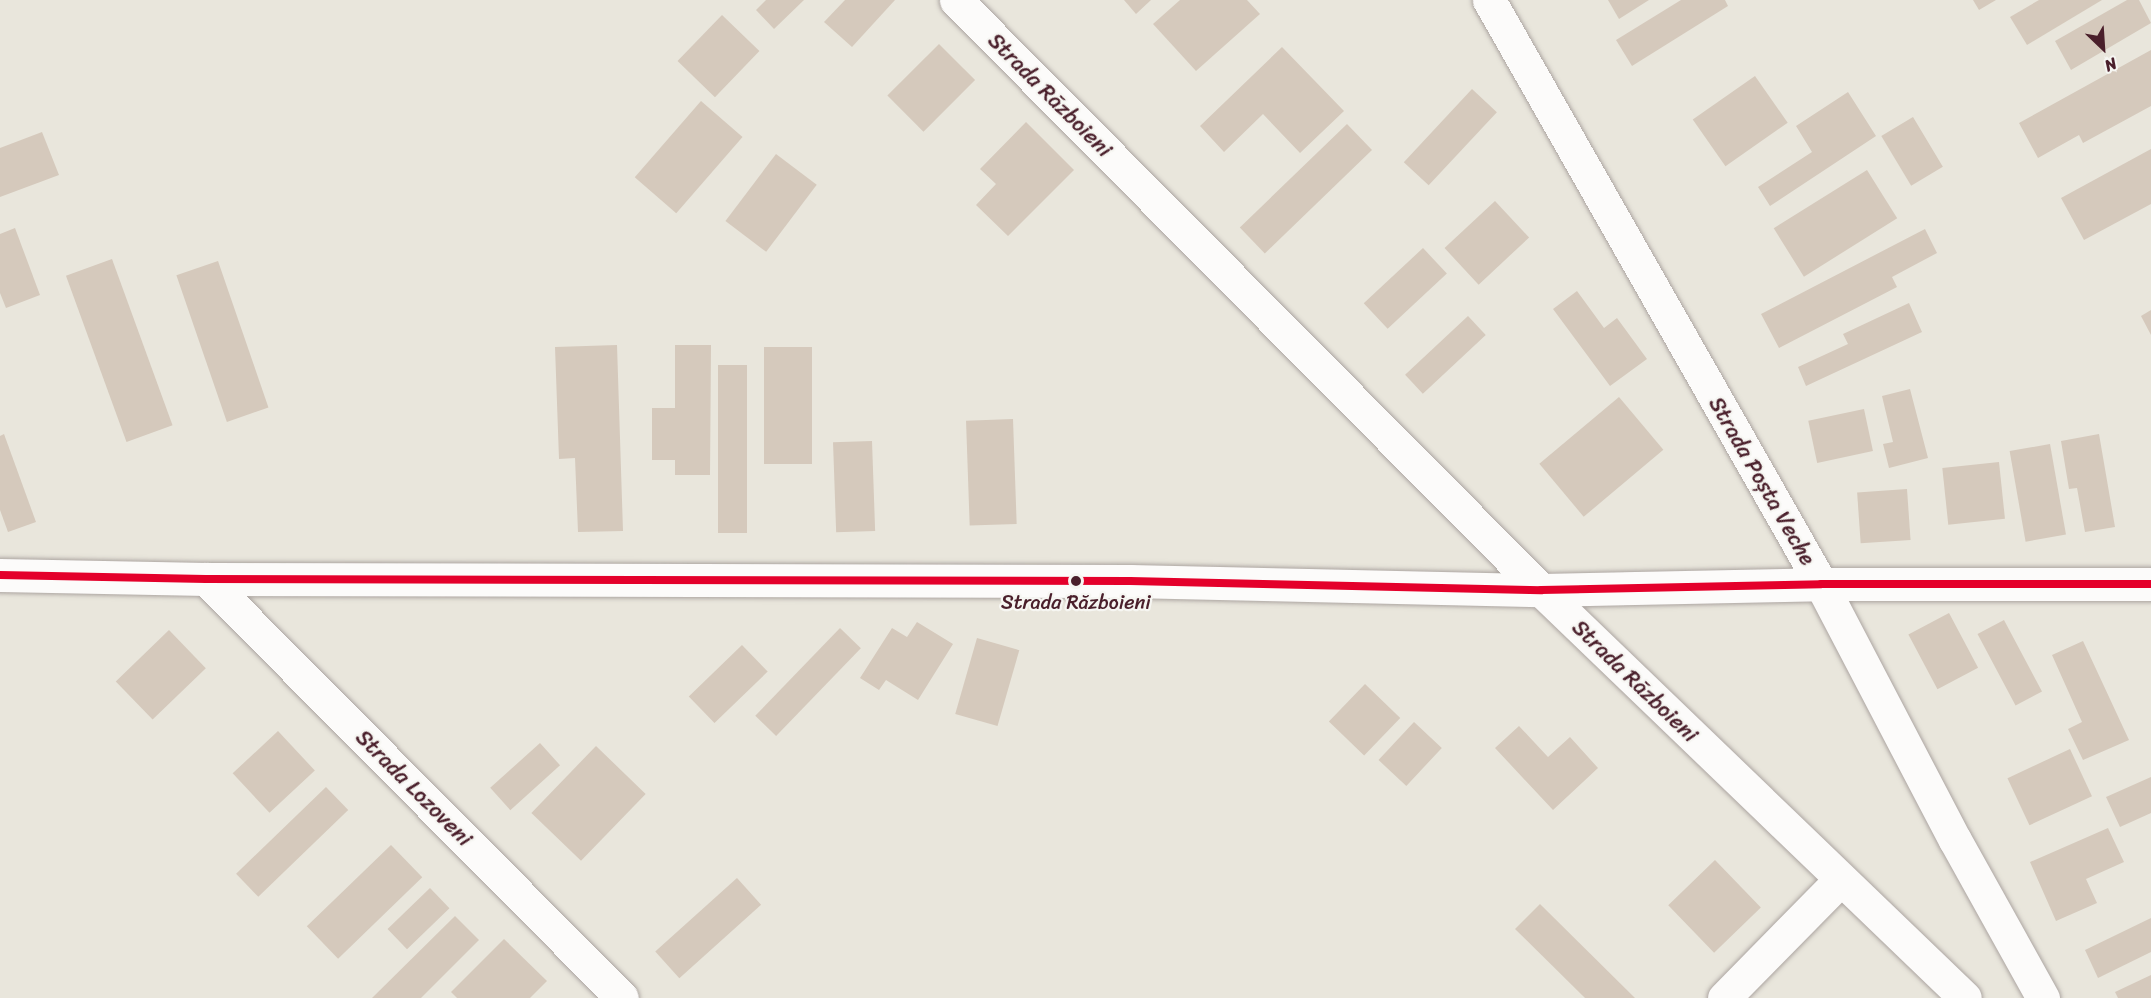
<!DOCTYPE html>
<html>
<head>
<meta charset="utf-8">
<style>
	body { margin:0 }
	#map { position:relative; width:2151px; height:998px; overflow:hidden; background:#e9e6dc; font-family:Sriracha,sans-serif }
	div>[style] { position:absolute }
	.building>* { inset:0; background:#d5c9bc; transform-origin:0 0 }
	.roads { filter:drop-shadow(0 0 2px #aca5a1) drop-shadow(0 0 2px #aca5a1) }
	.minor>* { height:33px; margin:-16.5px; padding:0 16.5px; transform-origin:16.5px; border-radius:16.5px; background:#fcfbfa }
	.tertiary>* { height:33px; margin:-16.5px; padding:0 16.5px; transform-origin:16.5px; border-radius:16.5px; background:#fcfbfa }
	.bus-1>* { height:8px; margin:-4px; padding:0 4px; transform-origin:4px; border-radius:4px; background:#e4002b }
	.dots>* { width:16px; height:16px; translate:-50% -50%; box-sizing:border-box; border:3px solid #f6f6f2; border-radius:50% }
	span { translate:-50% -50%; white-space:nowrap; text-align:center; line-height:1.15; -webkit-text-stroke:4.5px #f6f6f2; paint-order:stroke }
	.bus-label { font-size:20px; color:#4a1f2b }
	.street-label { font-size:22px; color:#4a1f2b }
	.north { position:absolute; left:2073px; top:18px; width:60px; height:60px; -webkit-text-stroke:4px #f6f6f2; paint-order:stroke; rotate:155deg; font-size:16px; font-weight:700; line-height:24px; text-align:center; color:#4a1f2b }
	.north::after { content:''; display:block; margin:auto; width:21px; height:27px; background:#4a1f2b; clip-path:polygon(50% 0,100% 100%,50% 72%,0 100%) }
</style>
</head>
<body>
<div id="map">
	<div class="building">
		<i style="clip-path:polygon(766px 0,804px 0,774px 29px,756px 10px)"></i>
		<i style="clip-path:polygon(845px 0,895px 0,852px 47px,824px 22px)"></i>
		<i style="clip-path:polygon(1124px 0,1151px 0,1136px 14px)"></i>
		<i style="clip-path:polygon(1180px 0,1247px 0,1260px 14px,1196px 71px,1153px 24px)"></i>
		<i style="clip-path:polygon(1608px 0,1649px 0,1619px 19px)"></i>
		<i style="clip-path:polygon(1681px 0,1725px 0,1728px 6px,1632px 66px,1616px 40px)"></i>
		<i style="clip-path:polygon(1973px 0,1996px 0,1979px 10px)"></i>
		<i style="clip-path:polygon(2039px 0,2102px 0,2027px 45px,2010px 17px)"></i>
		<i style="clip-path:polygon(2127px 0,2139px 0,2151px 23px,2071px 70px,2055px 41px)"></i>
		<i style="left:722px;top:15px;width:52px;height:64px;rotate:44deg"></i>
		<i style="left:939px;top:44px;width:51px;height:73px;rotate:45deg"></i>
		<i style="clip-path:polygon(1282px 47px,1344px 111px,1300px 153px,1263px 114px,1224px 152px,1200px 126px)"></i>
		<i style="clip-path:polygon(2151px 50px,2151px 106px,2083px 143px,2079px 135px,2038px 158px,2019px 123px)"></i>
		<i style="left:1755px;top:76px;width:57px;height:76px;rotate:55deg"></i>
		<i style="left:1472px;top:89px;width:34px;height:100px;rotate:43deg"></i>
		<i style="clip-path:polygon(1848px 92px,1876px 136px,1770px 206px,1758px 187px,1812px 152px,1796px 126px)"></i>
		<i style="left:701px;top:101px;width:55px;height:101px;rotate:41deg"></i>
		<i style="left:1913px;top:117px;width:58px;height:37px;rotate:59deg"></i>
		<i style="clip-path:polygon(1026px 122px,1074px 170px,1008px 236px,976px 205px,996px 184px,980px 169px)"></i>
		<i style="left:1347px;top:124px;width:36px;height:149px;rotate:46deg"></i>
		<i style="clip-path:polygon(42px 132px,59px 175px,0 197px,0 148px)"></i>
		<i style="clip-path:polygon(2151px 149px,2151px 204px,2084px 240px,2061px 198px)"></i>
		<i style="left:776px;top:154px;width:51px;height:84px;rotate:37deg"></i>
		<i style="left:1867px;top:170px;width:57px;height:110px;rotate:58deg"></i>
		<i style="left:1495px;top:201px;width:50px;height:69px;rotate:47deg"></i>
		<i style="clip-path:polygon(15px 228px,40px 295px,6px 308px,0 293px,0 234px)"></i>
		<i style="clip-path:polygon(1925px 229px,1937px 253px,1892px 277px,1897px 287px,1779px 348px,1761px 314px)"></i>
		<i style="left:1423px;top:248px;width:35px;height:81px;rotate:47deg"></i>
		<i style="left:112px;top:259px;width:177px;height:49px;rotate:70deg"></i>
		<i style="left:218px;top:261px;width:155px;height:44px;rotate:71deg"></i>
		<i style="clip-path:polygon(1577px 291px,1604px 328px,1617px 318px,1647px 359px,1610px 386px,1553px 309px)"></i>
		<i style="clip-path:polygon(1909px 303px,1922px 332px,1806px 386px,1798px 367px,1848px 344px,1843px 334px)"></i>
		<i style="clip-path:polygon(2151px 310px,2151px 335px,2141px 316px)"></i>
		<i style="left:1468px;top:316px;width:26px;height:86px;rotate:47deg"></i>
		<i style="clip-path:polygon(617px 345px,623px 531px,578px 532px,575px 458px,559px 459px,555px 347px)"></i>
		<i style="clip-path:polygon(675px 345px,711px 345px,710px 475px,675px 475px,675px 460px,652px 460px,652px 408px,675px 408px)"></i>
		<i style="left:764px;top:347px;width:48px;height:117px"></i>
		<i style="left:718px;top:365px;width:29px;height:168px"></i>
		<i style="clip-path:polygon(1910px 389px,1928px 458px,1889px 468px,1883px 444px,1893px 442px,1882px 396px)"></i>
		<i style="left:1619px;top:397px;width:69px;height:104px;rotate:50deg"></i>
		<i style="left:1864px;top:409px;width:43px;height:57px;rotate:78deg"></i>
		<i style="left:1013px;top:419px;width:105px;height:47px;rotate:88deg"></i>
		<i style="clip-path:polygon(4px 434px,36px 522px,8px 532px,0 510px,0 436px)"></i>
		<i style="clip-path:polygon(2099px 434px,2115px 527px,2085px 532px,2077px 488px,2069px 489px,2061px 441px)"></i>
		<i style="left:872px;top:441px;width:90px;height:39px;rotate:88deg"></i>
		<i style="left:2050px;top:444px;width:92px;height:41px;rotate:80deg"></i>
		<i style="left:1999px;top:462px;width:57px;height:57px;rotate:84deg"></i>
		<i style="left:1907px;top:489px;width:51px;height:50px;rotate:86deg"></i>
		<i style="left:1949px;top:613px;width:62px;height:46px;rotate:62deg"></i>
		<i style="left:2004px;top:620px;width:81px;height:30px;rotate:62deg"></i>
		<i style="clip-path:polygon(917px 622px,953px 644px,918px 700px,886px 680px,879px 690px,860px 678px,892px 628px,907px 637px)"></i>
		<i style="left:840px;top:628px;width:29px;height:122px;rotate:44deg"></i>
		<i style="left:169px;top:630px;width:53px;height:74px;rotate:46deg"></i>
		<i style="left:977px;top:638px;width:44px;height:79px;rotate:16deg"></i>
		<i style="clip-path:polygon(2083px 641px,2129px 740px,2083px 760px,2068px 729px,2082px 722px,2052px 655px)"></i>
		<i style="left:742px;top:645px;width:37px;height:74px;rotate:46deg"></i>
		<i style="left:1365px;top:684px;width:49px;height:52px;rotate:44deg"></i>
		<i style="left:1414px;top:722px;width:38px;height:52px;rotate:43deg"></i>
		<i style="clip-path:polygon(1519px 726px,1548px 757px,1570px 737px,1598px 768px,1553px 810px,1495px 748px)"></i>
		<i style="left:278px;top:731px;width:54px;height:62px;rotate:47deg"></i>
		<i style="left:540px;top:743px;width:30px;height:67px;rotate:48deg"></i>
		<i style="left:596px;top:746px;width:69px;height:93px;rotate:44deg"></i>
		<i style="left:2070px;top:749px;width:52px;height:69px;rotate:65deg"></i>
		<i style="clip-path:polygon(2151px 777px,2151px 813px,2120px 827px,2106px 797px)"></i>
		<i style="left:326px;top:787px;width:32px;height:125px;rotate:46deg"></i>
		<i style="clip-path:polygon(2108px 828px,2124px 862px,2086px 879px,2097px 903px,2056px 921px,2030px 862px)"></i>
		<i style="left:391px;top:845px;width:45px;height:117px;rotate:46deg"></i>
		<i style="left:1715px;top:860px;width:66px;height:65px;rotate:46deg"></i>
		<i style="left:737px;top:878px;width:36px;height:110px;rotate:48deg"></i>
		<i style="left:430px;top:888px;width:28px;height:59px;rotate:46deg"></i>
		<i style="clip-path:polygon(1540px 904px,1635px 998px,1585px 998px,1515px 929px)"></i>
		<i style="clip-path:polygon(455px 916px,479px 940px,421px 998px,372px 998px)"></i>
		<i style="clip-path:polygon(2151px 918px,2151px 952px,2098px 978px,2085px 950px)"></i>
		<i style="clip-path:polygon(504px 939px,547px 981px,530px 998px,457px 998px,451px 992px)"></i>
		<i style="clip-path:polygon(2151px 975px,2151px 998px,2118px 998px,2115px 992px)"></i>
	</div>
	<div class="roads">
		<div class="minor">
			<i style="left:956px;top:0;width:831px;rotate:45.24deg"></i>
			<i style="left:1541px;top:590px;width:588px;rotate:43.9deg"></i>
			<i style="left:206px;top:579px;width:590px;rotate:45.21deg"></i>
			<i style="left:1821px;top:584px;width:289px;rotate:62.4deg"></i>
			<i style="left:1955px;top:840px;width:181px;rotate:60.9deg"></i>
		</div>
		<div class="tertiary">
			<i style="left:1489px;top:0;width:672px;rotate:60.38deg"></i>
			<i style="left:0;top:575px;width:206px;rotate:1.1deg"></i>
			<i style="left:206px;top:579px;width:924px;rotate:0.12deg"></i>
			<i style="left:1130px;top:581px;width:411px;rotate:1.3deg"></i>
			<i style="left:1541px;top:590px;width:280px;rotate:-1.2deg"></i>
			<i style="left:1821px;top:584px;width:330px"></i>
			<i style="left:1724px;top:998px;width:165px;rotate:-45.5deg"></i>
		</div>
	</div>
	<div class="bus-1">
		<i style="left:0;top:575px;width:206px;rotate:1.1deg"></i>
		<i style="left:206px;top:579px;width:924px;rotate:0.12deg"></i>
		<i style="left:1130px;top:581px;width:411px;rotate:1.3deg"></i>
		<i style="left:1541px;top:590px;width:280px;rotate:-1.2deg"></i>
		<i style="left:1821px;top:584px;width:330px"></i>
	</div>
	<div class="dots">
		<i style="left:1076px;top:581px;background:#4a1f2b"></i>
	</div>
	<div class="bus-label">
		<span style="left:1076px;top:602px">Strada Războieni</span>
	</div>
	<div class="street-label">
		<span style="left:1050px;top:95px;rotate:45deg">Strada Războieni</span>
		<span style="left:1762px;top:481px;rotate:60deg">Strada Poșta Veche</span>
		<span style="left:1635px;top:681px;rotate:44deg">Strada Războieni</span>
		<span style="left:414px;top:788px;rotate:45deg">Strada Lozoveni</span>
	</div>
	<div class="north">N</div>
</div>
</body>
</html>
